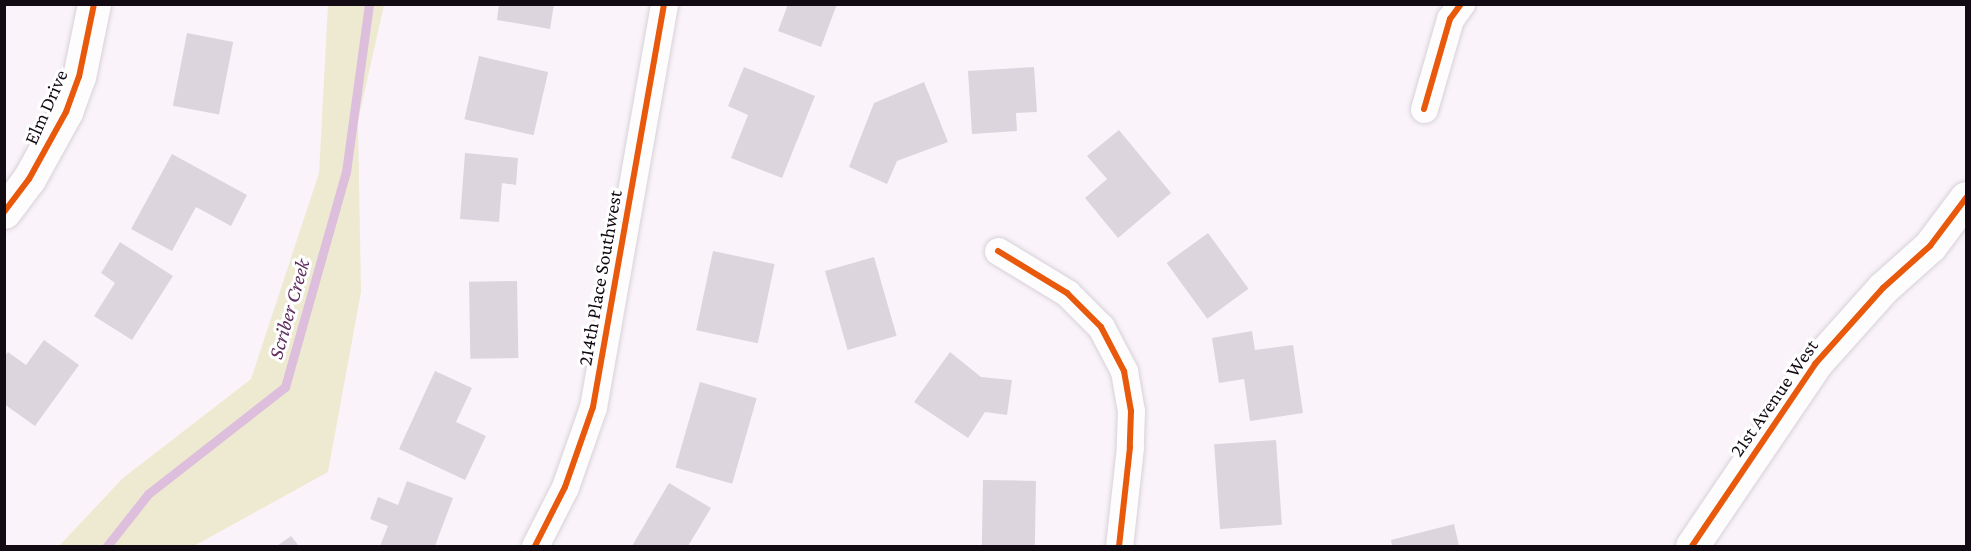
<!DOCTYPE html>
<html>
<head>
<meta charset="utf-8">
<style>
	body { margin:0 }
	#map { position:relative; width:1971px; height:551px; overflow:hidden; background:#faf4fa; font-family:"Crimson Pro",serif }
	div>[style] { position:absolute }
	.green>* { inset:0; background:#edead1 }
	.stream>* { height:9px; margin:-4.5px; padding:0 4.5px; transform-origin:4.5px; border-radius:4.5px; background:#ddbedc }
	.building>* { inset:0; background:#ddd5dd; transform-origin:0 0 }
	.roads { filter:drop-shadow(0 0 2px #d8d1d8) drop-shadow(0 0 2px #d8d1d8) }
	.minor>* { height:27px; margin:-13.5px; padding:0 13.5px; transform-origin:13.5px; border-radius:13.5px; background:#fefdfe }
	.tertiary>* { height:33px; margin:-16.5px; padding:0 16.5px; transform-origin:16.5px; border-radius:16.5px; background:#fefdfe }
	.cycleway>* { height:6px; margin:-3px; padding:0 3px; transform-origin:3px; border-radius:3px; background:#e8590c }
	span { translate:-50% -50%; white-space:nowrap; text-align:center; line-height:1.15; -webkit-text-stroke:6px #fff; paint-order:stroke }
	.street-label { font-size:20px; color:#130b13 }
	.water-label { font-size:21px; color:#5f2d5f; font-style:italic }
	.frame { position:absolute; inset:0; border:6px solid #130b13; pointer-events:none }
</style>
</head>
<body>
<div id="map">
	<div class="green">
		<i style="clip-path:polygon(328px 5px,384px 5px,358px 121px,361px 292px,328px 472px,194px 546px,59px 546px,123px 478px,251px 379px,319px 173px)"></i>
	</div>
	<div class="stream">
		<i style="left:107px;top:546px;width:66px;rotate:-51.7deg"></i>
		<i style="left:148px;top:494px;width:174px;rotate:-38deg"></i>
		<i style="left:285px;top:387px;width:223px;rotate:-74.2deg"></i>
		<i style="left:346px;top:172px;width:170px;rotate:-82.2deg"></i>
	</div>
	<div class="building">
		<i style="clip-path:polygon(499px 4px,554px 4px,550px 29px,497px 20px)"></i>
		<i style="clip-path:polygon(788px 4px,837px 4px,821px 47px,778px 31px)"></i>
		<i style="left:187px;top:33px;width:47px;height:74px;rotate:11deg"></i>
		<i style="left:479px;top:56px;width:71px;height:65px;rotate:13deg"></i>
		<i style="clip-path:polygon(744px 67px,815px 96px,782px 178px,731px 158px,748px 115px,728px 106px)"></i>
		<i style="clip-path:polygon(1034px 67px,1037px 112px,1016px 113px,1017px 131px,972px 134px,968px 71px)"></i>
		<i style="clip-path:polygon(924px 82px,948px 142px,897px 161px,887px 184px,849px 167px,874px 103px)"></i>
		<i style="clip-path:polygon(1119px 130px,1171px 193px,1118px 238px,1085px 198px,1107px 179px,1087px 156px)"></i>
		<i style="clip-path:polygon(465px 153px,518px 158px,516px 185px,502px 183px,499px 222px,460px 219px)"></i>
		<i style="clip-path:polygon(172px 154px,247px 195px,231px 226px,196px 207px,172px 251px,131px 229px)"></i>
		<i style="left:1208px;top:233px;width:69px;height:51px;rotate:54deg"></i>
		<i style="clip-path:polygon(120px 242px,173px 276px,132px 340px,94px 316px,115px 283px,101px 273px)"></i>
		<i style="left:713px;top:251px;width:63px;height:81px;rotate:12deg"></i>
		<i style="left:874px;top:257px;width:82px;height:51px;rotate:74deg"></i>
		<i style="left:517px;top:281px;width:77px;height:48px;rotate:89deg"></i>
		<i style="clip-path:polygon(1252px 331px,1255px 350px,1293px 345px,1303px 413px,1250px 421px,1244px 379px,1219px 383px,1212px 338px)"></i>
		<i style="clip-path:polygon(44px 340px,79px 365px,35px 426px,4px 404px,4px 357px,8px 352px,26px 365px)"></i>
		<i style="clip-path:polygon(950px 352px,981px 377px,1012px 380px,1007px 415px,985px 412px,968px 438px,914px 402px)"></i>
		<i style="clip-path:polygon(435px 371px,472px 388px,456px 422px,486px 436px,465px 480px,399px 449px)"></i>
		<i style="left:700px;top:382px;width:59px;height:89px;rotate:16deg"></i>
		<i style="left:1276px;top:440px;width:85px;height:62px;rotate:86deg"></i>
		<i style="left:983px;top:480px;width:53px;height:65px;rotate:1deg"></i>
		<i style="clip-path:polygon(407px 481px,453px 498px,435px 546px,380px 546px,388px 526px,370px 519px,378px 497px,398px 505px)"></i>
		<i style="clip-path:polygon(669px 483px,711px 508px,688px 546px,632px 546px)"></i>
		<i style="clip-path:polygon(1454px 524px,1459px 546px,1392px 546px,1391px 540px)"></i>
		<i style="clip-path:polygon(291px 536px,299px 546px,277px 546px)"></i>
	</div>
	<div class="roads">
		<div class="minor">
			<i style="left:1424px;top:109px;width:94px;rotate:-73.9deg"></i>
			<i style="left:1450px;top:19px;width:19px;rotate:-54deg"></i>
			<i style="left:998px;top:251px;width:81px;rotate:31.3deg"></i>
			<i style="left:1067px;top:293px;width:48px;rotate:45deg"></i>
			<i style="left:1101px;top:327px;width:50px;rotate:62.4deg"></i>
			<i style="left:1124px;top:371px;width:41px;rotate:80.1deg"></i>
			<i style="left:1131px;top:411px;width:36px;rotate:92deg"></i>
			<i style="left:1130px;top:447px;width:100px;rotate:96.3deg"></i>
			<i style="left:535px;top:546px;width:66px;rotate:-63deg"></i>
			<i style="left:565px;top:487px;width:85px;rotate:-70.7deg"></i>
			<i style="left:593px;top:407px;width:409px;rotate:-80deg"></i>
		</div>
		<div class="tertiary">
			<i style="left:4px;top:212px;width:41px;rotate:-52.9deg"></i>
			<i style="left:29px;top:179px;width:77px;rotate:-61.1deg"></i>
			<i style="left:66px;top:112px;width:37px;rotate:-70deg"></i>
			<i style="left:79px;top:77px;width:75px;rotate:-78.4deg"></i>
			<i style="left:1692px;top:546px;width:220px;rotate:-55.9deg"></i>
			<i style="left:1815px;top:364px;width:102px;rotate:-48.2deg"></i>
			<i style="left:1883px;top:288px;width:63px;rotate:-41.8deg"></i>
			<i style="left:1930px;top:246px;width:60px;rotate:-53.1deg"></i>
		</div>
	</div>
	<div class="cycleway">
		<i style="left:1424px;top:109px;width:94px;rotate:-73.9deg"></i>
		<i style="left:1450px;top:19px;width:19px;rotate:-54deg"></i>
		<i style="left:4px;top:212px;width:41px;rotate:-52.9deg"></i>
		<i style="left:29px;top:179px;width:77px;rotate:-61.1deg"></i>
		<i style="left:66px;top:112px;width:37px;rotate:-70deg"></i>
		<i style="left:79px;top:77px;width:75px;rotate:-78.4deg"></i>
		<i style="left:998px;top:251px;width:81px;rotate:31.3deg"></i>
		<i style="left:1067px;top:293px;width:48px;rotate:45deg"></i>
		<i style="left:1101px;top:327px;width:50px;rotate:62.4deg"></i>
		<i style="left:1124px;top:371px;width:41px;rotate:80.1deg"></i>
		<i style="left:1131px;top:411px;width:36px;rotate:92deg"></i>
		<i style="left:1130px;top:447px;width:100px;rotate:96.3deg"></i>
		<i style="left:535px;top:546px;width:66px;rotate:-63deg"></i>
		<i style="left:565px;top:487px;width:85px;rotate:-70.7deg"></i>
		<i style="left:593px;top:407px;width:409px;rotate:-80deg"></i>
		<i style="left:1692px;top:546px;width:220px;rotate:-55.9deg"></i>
		<i style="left:1815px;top:364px;width:102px;rotate:-48.2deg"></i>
		<i style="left:1883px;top:288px;width:63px;rotate:-41.8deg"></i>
		<i style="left:1930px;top:246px;width:60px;rotate:-53.1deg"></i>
	</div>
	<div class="street-label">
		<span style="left:46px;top:107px;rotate:-66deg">Elm Drive</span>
		<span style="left:600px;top:278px;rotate:-80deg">214th Place Southwest</span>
		<span style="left:1774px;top:398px;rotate:-55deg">21st Avenue West</span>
	</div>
	<div class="water-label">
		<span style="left:289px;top:309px;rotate:-74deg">Scriber Creek</span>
	</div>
	<div class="frame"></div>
</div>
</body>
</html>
